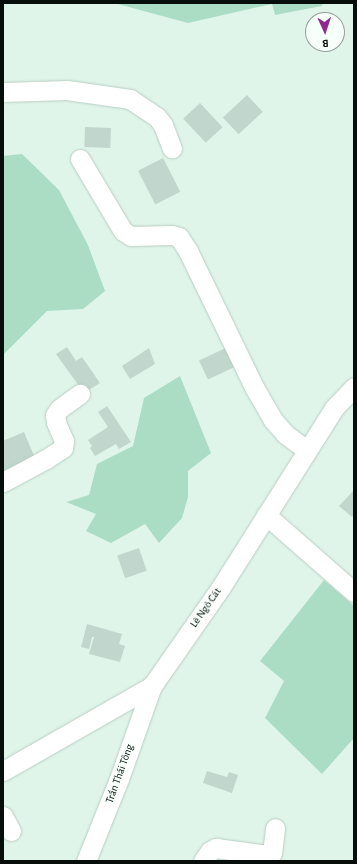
<!DOCTYPE html>
<html>
<head>
<meta charset="utf-8">
<style>
	body { margin:0 }
	#map { position:relative; width:357px; height:864px; overflow:hidden; background:#e0f5ea; font-family:"Alegreya Sans",sans-serif }
	div>[style] { position:absolute }
	.green>* { inset:0; background:#abddc5 }
	.building>* { inset:0; background:#c1d6cc; transform-origin:0 0 }
	.roads { filter:drop-shadow(0 0 1px #b8cdc3) drop-shadow(0 0 1px #b8cdc3) }
	.minor>* { height:19px; margin:-9.5px; padding:0 9.5px; transform-origin:9.5px; border-radius:9.5px; background:#fff }
	span { translate:-50% -50%; white-space:nowrap; text-align:center; line-height:1.15; -webkit-text-stroke:3.5px #f6fffa; paint-order:stroke }
	.street-label { font-size:11px; color:#070d0a }
	.frame { position:absolute; inset:0; border:4px solid #070d0a; pointer-events:none }
	.north { position:absolute; left:305px; top:12px; width:40px; height:40px; box-sizing:border-box; background:#f6fffa; border:1px solid #969e9a; border-radius:50%; rotate:177deg; font-size:11px; font-weight:700; line-height:16px; text-align:center; color:#070d0a }
	.north::after { content:''; display:block; margin:auto; width:14px; height:18px; background:#90298e; clip-path:polygon(50% 0,100% 100%,50% 72%,0 100%) }
</style>
</head>
<body>
<div id="map">
	<div class="green">
		<i style="clip-path:polygon(114px 3px,323px 3px,322px 6px,275px 15px,272px 4px,188px 23px)"></i>
		<i style="clip-path:polygon(22px 154px,59px 190px,88px 245px,105px 291px,83px 309px,47px 311px,3px 355px,3px 156px)"></i>
		<i style="clip-path:polygon(180px 376px,211px 453px,188px 471px,188px 497px,182px 518px,159px 543px,145px 524px,111px 543px,86px 531px,96px 514px,66px 502px,89px 495px,97px 464px,133px 446px,144px 398px)"></i>
		<i style="clip-path:polygon(324px 580px,354px 606px,354px 738px,322px 774px,265px 718px,284px 681px,260px 661px)"></i>
	</div>
	<div class="building">
		<i style="left:247px;top:95px;width:23px;height:33px;rotate:47deg"></i>
		<i style="left:200px;top:103px;width:33px;height:23px;rotate:47deg"></i>
		<i style="left:85px;top:127px;width:26px;height:20px;rotate:2deg"></i>
		<i style="left:163px;top:158px;width:38px;height:28px;rotate:63deg"></i>
		<i style="clip-path:polygon(67px 347px,76px 361px,82px 357px,100px 383px,84px 393px,56px 354px)"></i>
		<i style="left:228px;top:347px;width:21px;height:32px;rotate:65deg"></i>
		<i style="clip-path:polygon(149px 348px,155px 364px,130px 379px,122px 366px)"></i>
		<i style="clip-path:polygon(107px 406px,131px 442px,119px 449px,116px 444px,95px 456px,90px 448px,92px 446px,88px 440px,108px 427px,98px 412px)"></i>
		<i style="clip-path:polygon(24px 432px,35px 458px,3px 471px,3px 441px)"></i>
		<i style="clip-path:polygon(354px 490px,354px 515px,352px 517px,339px 506px)"></i>
		<i style="left:139px;top:548px;width:24px;height:23px;rotate:71deg"></i>
		<i style="clip-path:polygon(87px 624px,122px 634px,119px 644px,125px 646px,120px 662px,89px 654px,94px 637px,92px 637px,89px 649px,81px 647px)"></i>
		<i style="clip-path:polygon(207px 771px,227px 777px,229px 772px,238px 775px,232px 793px,203px 783px)"></i>
	</div>
	<div class="roads">
		<div class="minor">
			<i style="left:3px;top:92px;width:64px;rotate:-1.8deg"></i>
			<i style="left:67px;top:90px;width:64px;rotate:8.1deg"></i>
			<i style="left:130px;top:99px;width:32px;rotate:34deg"></i>
			<i style="left:157px;top:117px;width:10px;rotate:53deg"></i>
			<i style="left:163px;top:125px;width:25px;rotate:69deg"></i>
			<i style="left:80px;top:159px;width:84px;rotate:59.2deg"></i>
			<i style="left:123px;top:231px;width:9px;rotate:32deg"></i>
			<i style="left:131px;top:236px;width:41px;rotate:-1.4deg"></i>
			<i style="left:172px;top:235px;width:7px;rotate:16deg"></i>
			<i style="left:179px;top:237px;width:17px;rotate:57deg"></i>
			<i style="left:188px;top:251px;width:151px;rotate:64.1deg"></i>
			<i style="left:254px;top:387px;width:38px;rotate:60deg"></i>
			<i style="left:273px;top:420px;width:18px;rotate:49deg"></i>
			<i style="left:285px;top:434px;width:27px;rotate:36deg"></i>
			<i style="left:3px;top:482px;width:49px;rotate:-28.1deg"></i>
			<i style="left:46px;top:459px;width:20px;rotate:-33deg"></i>
			<i style="left:63px;top:448px;width:7px;rotate:-82deg"></i>
			<i style="left:64px;top:441px;width:21px;rotate:-113deg"></i>
			<i style="left:56px;top:422px;width:7px;rotate:-98deg"></i>
			<i style="left:55px;top:415px;width:7px;rotate:-56deg"></i>
			<i style="left:59px;top:409px;width:26px;rotate:-36deg"></i>
			<i style="left:266px;top:515px;width:117px;rotate:41.2deg"></i>
			<i style="left:3px;top:771px;width:172px;rotate:-29.7deg"></i>
			<i style="left:152px;top:686px;width:121px;rotate:-55.1deg"></i>
			<i style="left:221px;top:587px;width:212px;rotate:-57.7deg"></i>
			<i style="left:334px;top:408px;width:29px;rotate:-46deg"></i>
			<i style="left:3px;top:816px;width:17px;rotate:62deg"></i>
			<i style="left:86px;top:861px;width:88px;rotate:-68.1deg"></i>
			<i style="left:119px;top:779px;width:99px;rotate:-70.5deg"></i>
			<i style="left:203px;top:861px;width:12px;rotate:-55deg"></i>
			<i style="left:210px;top:851px;width:7px;rotate:-27deg"></i>
			<i style="left:216px;top:848px;width:52px;rotate:7.7deg"></i>
			<i style="left:268px;top:855px;width:4px;rotate:-27deg"></i>
			<i style="left:272px;top:853px;width:25px;rotate:-83deg"></i>
		</div>
	</div>
	<div class="street-label">
		<span style="left:206px;top:608px;rotate:-55deg">Lê Ngô Cát</span>
		<span style="left:120px;top:774px;rotate:-70deg">Trần Thái Tông</span>
	</div>
	<div class="frame"></div>
	<div class="north">B</div>
</div>
</body>
</html>
